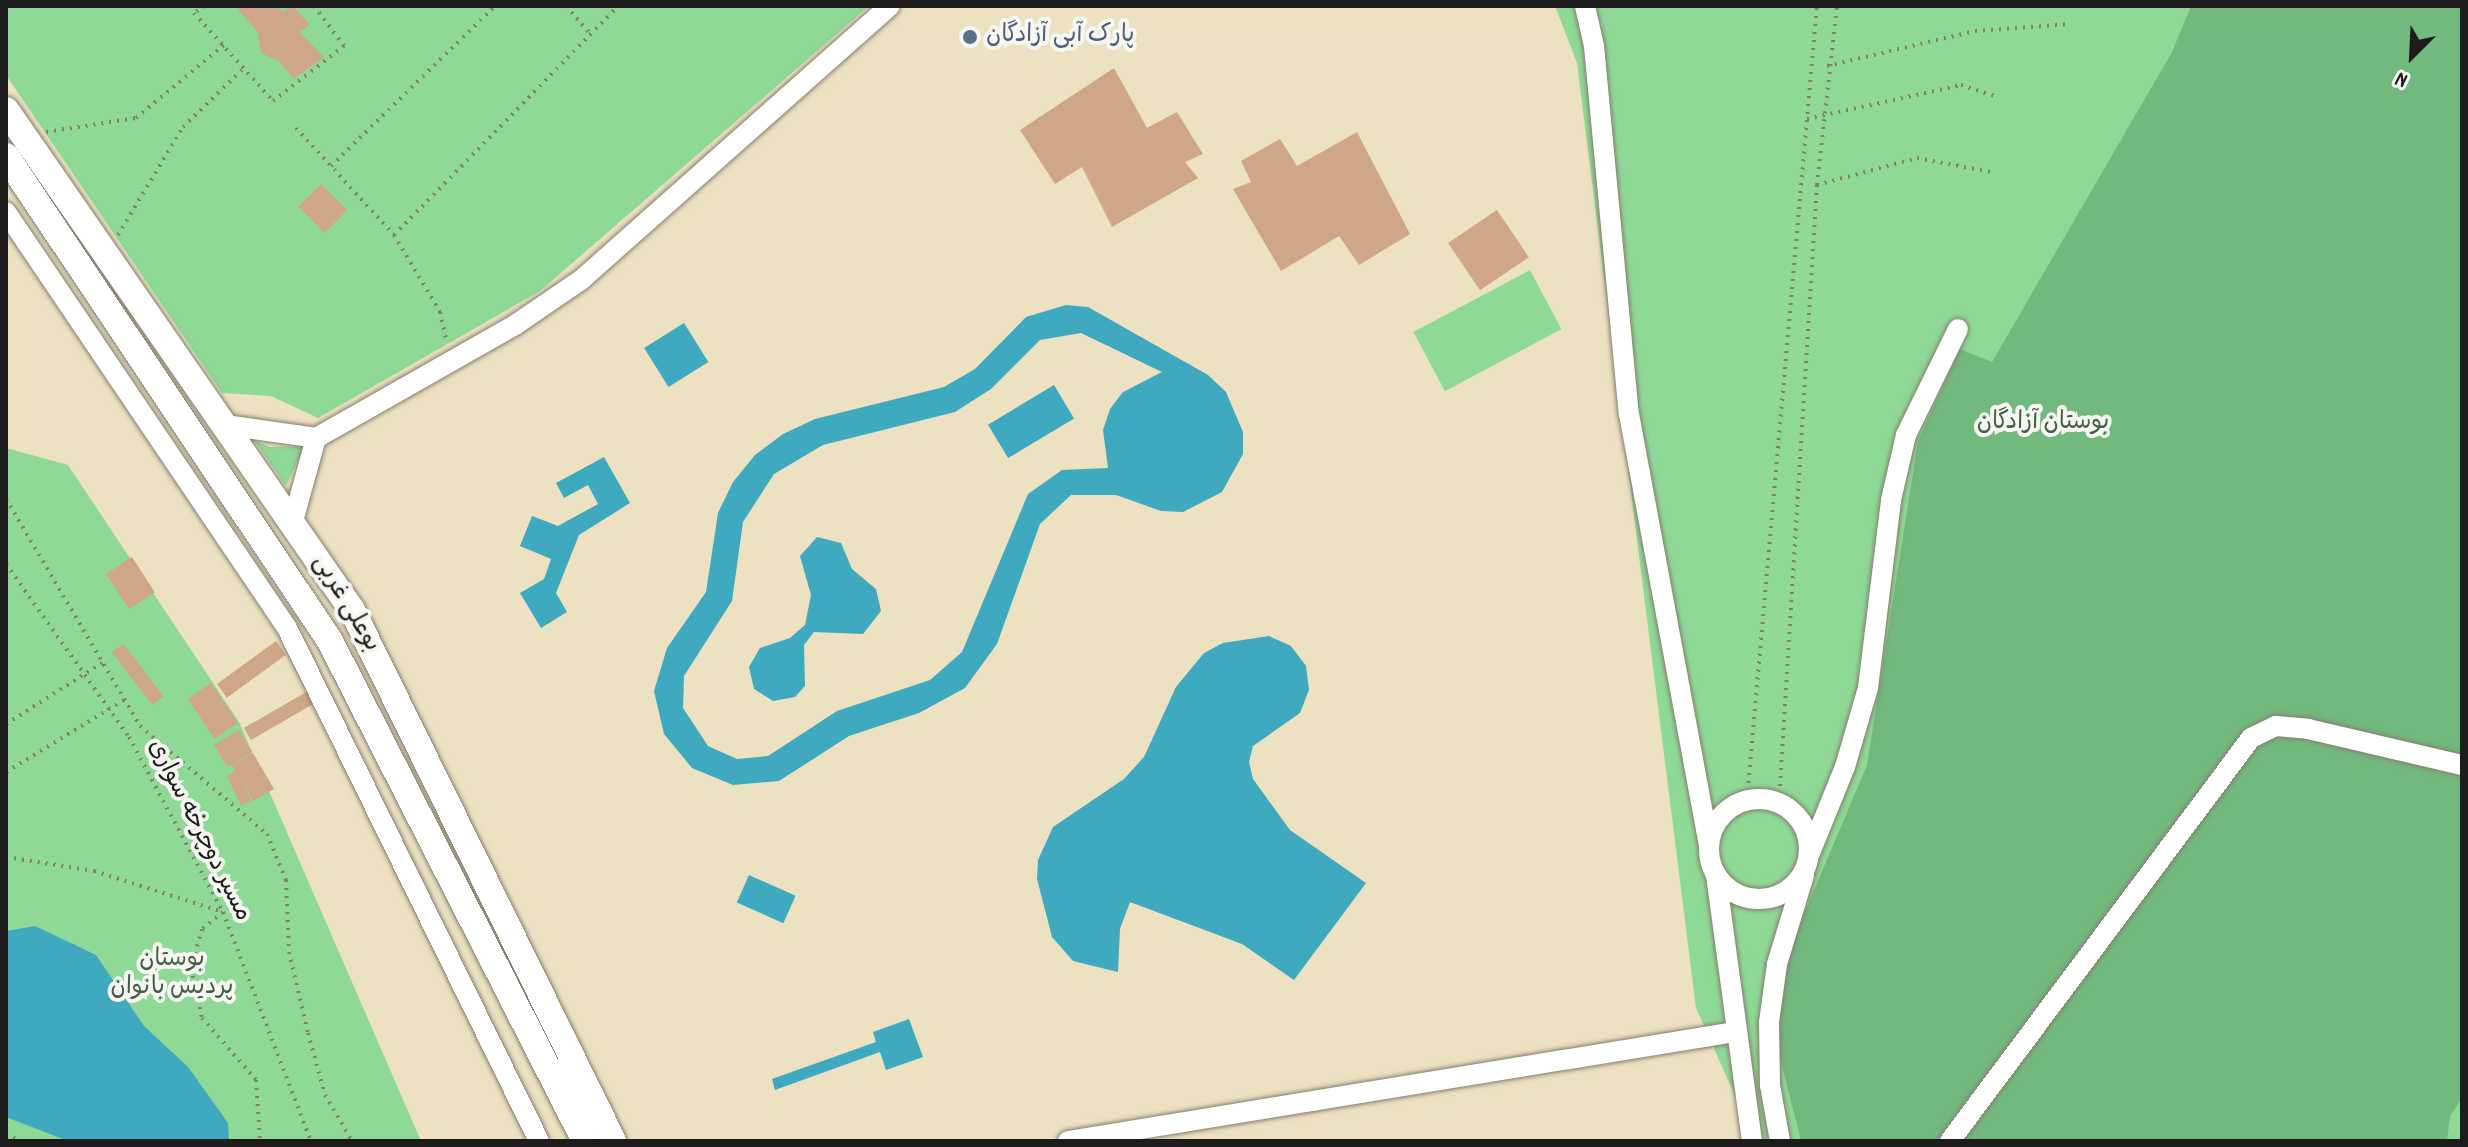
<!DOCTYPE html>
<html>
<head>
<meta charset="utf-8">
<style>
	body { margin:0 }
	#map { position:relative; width:2468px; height:1147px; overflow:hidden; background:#ece1c1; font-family:Dekko,"Playpen Sans Arabic",sans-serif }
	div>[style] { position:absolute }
	.green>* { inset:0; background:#8ed995; transform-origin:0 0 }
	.forest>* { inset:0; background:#72b97e }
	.water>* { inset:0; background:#3fa9bf; transform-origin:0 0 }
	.building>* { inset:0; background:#cfa687; transform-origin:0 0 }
	.path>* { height:4px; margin-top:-2px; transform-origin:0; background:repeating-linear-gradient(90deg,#847e6e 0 2px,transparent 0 8px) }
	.roads { filter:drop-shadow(0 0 2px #847e6e) drop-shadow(0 0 2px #847e6e) }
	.minor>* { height:20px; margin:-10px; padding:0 10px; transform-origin:10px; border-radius:10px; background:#fff }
	.minor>.ring { margin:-10px; padding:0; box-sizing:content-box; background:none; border:20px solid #fff; border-radius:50% }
	.major>* { height:26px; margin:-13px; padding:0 13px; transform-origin:13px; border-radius:13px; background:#fff }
	.dots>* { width:22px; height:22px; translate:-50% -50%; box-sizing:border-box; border:4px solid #f6f6f2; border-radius:50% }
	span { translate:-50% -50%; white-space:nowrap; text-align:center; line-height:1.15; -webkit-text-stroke:8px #f6f6f2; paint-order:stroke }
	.service-label { font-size:24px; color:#4e5e75 }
	.left { translate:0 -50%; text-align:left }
	.park-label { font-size:24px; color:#445e46 }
	.street-label { font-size:24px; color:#1c1c1c }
	.frame { position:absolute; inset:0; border:8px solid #1c1c1c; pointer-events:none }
	.north { position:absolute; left:2372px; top:16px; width:80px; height:80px; -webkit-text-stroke:6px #f6f6f2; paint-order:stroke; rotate:204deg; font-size:22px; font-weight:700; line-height:32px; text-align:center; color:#1c1c1c }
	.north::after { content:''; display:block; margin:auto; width:28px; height:36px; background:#1c1c1c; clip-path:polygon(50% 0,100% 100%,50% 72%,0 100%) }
</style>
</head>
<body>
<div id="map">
	<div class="green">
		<i style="clip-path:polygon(6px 6px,869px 6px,540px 291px,318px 418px,271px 396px,222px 393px,6px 75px)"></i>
		<i style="clip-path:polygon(1555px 6px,2462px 6px,2462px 1141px,1755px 1141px,1696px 1008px,1577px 63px)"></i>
		<i style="left:1530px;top:270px;width:67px;height:132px;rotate:62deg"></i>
		<i style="clip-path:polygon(254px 440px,270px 447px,305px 446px,286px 486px)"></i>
		<i style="clip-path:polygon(6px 448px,68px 465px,239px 722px,421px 1141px,6px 1141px)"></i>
	</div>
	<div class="forest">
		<i style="clip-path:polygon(2191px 6px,2462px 6px,2462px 1098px,2450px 1116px,2447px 1141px,1801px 1141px,1777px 1046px,1779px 973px,1867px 765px,1918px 441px,1960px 349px,1992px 362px,2172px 52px)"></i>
	</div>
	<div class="water">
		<i style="clip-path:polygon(evenodd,1066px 305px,1088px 307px,1208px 375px,1226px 392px,1243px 432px,1243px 454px,1222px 492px,1183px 512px,1161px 511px,1116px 495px,1071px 495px,1040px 524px,997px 644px,965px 688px,919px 713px,849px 736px,779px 781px,733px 785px,692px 768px,664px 734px,654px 691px,667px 648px,706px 592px,718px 513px,733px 482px,755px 455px,783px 434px,815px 419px,944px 387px,975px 369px,1026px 317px,1066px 305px,1081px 333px,1162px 372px,1123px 392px,1110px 409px,1103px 430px,1108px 468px,1062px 470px,1028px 494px,962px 652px,930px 680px,837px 711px,768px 756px,737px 759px,708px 746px,683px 708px,684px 676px,732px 601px,743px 522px,774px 474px,823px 445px,955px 412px,991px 389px,1040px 340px,1081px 333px)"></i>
		<i style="left:684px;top:323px;width:46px;height:47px;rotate:58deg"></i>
		<i style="left:1054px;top:385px;width:39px;height:77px;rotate:59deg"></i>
		<i style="clip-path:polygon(604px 457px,630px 503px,579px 535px,556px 593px,567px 612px,541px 628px,520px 593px,544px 579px,551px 559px,520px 546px,532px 516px,558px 526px,598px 504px,588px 485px,564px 498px,556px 483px)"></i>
		<i style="clip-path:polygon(817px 537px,841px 543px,852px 569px,876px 589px,881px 611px,863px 634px,814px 632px,804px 645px,805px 686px,795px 697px,773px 701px,754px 689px,749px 667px,760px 648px,790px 638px,805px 625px,811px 595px,800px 556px)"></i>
		<i style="clip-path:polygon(1269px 636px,1291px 646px,1306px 666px,1309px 690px,1300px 713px,1253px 746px,1249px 762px,1253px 779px,1290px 830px,1366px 883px,1294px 980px,1242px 944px,1130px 902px,1120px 929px,1118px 972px,1073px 961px,1052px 937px,1037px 879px,1038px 860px,1053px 827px,1124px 779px,1144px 757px,1176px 687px,1204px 653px,1223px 643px)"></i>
		<i style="left:749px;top:875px;width:51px;height:30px;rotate:24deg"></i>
		<i style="clip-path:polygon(35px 926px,96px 955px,144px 1026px,188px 1067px,228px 1123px,229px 1141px,68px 1141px,6px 1117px,6px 931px)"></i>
		<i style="clip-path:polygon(909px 1019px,923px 1057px,886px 1070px,880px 1052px,775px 1090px,772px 1079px,876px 1042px,873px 1032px)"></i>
	</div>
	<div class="building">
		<i style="clip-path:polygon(243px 6px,278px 6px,282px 12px,293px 6px,310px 25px,299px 32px,324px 57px,294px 79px,279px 61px,261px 53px,258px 32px,238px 10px)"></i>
		<i style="clip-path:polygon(1114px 68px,1147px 128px,1177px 112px,1203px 154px,1185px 162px,1198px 178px,1112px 227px,1082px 167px,1055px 184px,1020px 130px)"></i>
		<i style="clip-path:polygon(1357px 132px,1410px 234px,1359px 265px,1339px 236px,1281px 271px,1233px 189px,1251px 182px,1241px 161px,1280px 139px,1297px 166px)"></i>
		<i style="left:321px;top:184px;width:37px;height:32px;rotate:45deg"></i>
		<i style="left:1497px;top:210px;width:57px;height:59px;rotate:56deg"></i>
		<i style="left:132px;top:557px;width:42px;height:31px;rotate:57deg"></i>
		<i style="left:276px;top:641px;width:17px;height:73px;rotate:54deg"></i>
		<i style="left:123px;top:644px;width:66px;height:14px;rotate:52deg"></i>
		<i style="left:211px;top:683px;width:48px;height:28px;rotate:56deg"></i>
		<i style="left:308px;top:691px;width:14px;height:74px;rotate:60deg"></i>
		<i style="left:239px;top:730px;width:26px;height:29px;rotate:59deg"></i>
		<i style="clip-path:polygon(253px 753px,274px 789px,253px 801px,244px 784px,251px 801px,241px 806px,227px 776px,235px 771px,232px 765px)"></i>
	</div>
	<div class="path">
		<i style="left:205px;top:6px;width:13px;rotate:148deg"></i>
		<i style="left:194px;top:13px;width:118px;rotate:48.1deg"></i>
		<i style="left:273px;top:101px;width:90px;rotate:-37.8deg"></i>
		<i style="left:344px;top:46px;width:50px;rotate:-126.9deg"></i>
		<i style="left:566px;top:6px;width:35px;rotate:49deg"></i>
		<i style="left:1827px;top:66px;width:152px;rotate:-13.3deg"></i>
		<i style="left:1975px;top:31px;width:96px;rotate:-4.2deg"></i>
		<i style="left:1807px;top:119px;width:158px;rotate:-12.4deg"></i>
		<i style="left:1961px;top:85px;width:39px;rotate:18deg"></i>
		<i style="left:296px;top:128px;width:145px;rotate:47.5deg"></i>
		<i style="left:394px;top:235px;width:90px;rotate:59.1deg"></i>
		<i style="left:440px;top:312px;width:31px;rotate:77deg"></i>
		<i style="left:46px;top:132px;width:91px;rotate:-8.8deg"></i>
		<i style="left:136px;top:118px;width:114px;rotate:-39.7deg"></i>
		<i style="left:331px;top:166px;width:229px;rotate:-44.3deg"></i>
		<i style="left:1817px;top:185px;width:104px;rotate:-15.1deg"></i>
		<i style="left:1917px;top:158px;width:75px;rotate:10.7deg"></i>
		<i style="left:118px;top:235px;width:126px;rotate:-59deg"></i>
		<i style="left:183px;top:127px;width:86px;rotate:-44.1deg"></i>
		<i style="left:394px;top:235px;width:320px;rotate:-45.6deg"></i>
		<i style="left:6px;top:499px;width:264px;rotate:59.4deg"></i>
		<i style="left:140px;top:726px;width:167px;rotate:40.4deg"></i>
		<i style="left:267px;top:834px;width:50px;rotate:67.6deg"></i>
		<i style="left:286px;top:880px;width:72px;rotate:87.6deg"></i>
		<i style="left:289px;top:952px;width:83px;rotate:76.8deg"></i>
		<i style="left:308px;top:1033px;width:64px;rotate:74.7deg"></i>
		<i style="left:325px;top:1095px;width:53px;rotate:59.6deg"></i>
		<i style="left:6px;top:564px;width:212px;rotate:54.6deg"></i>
		<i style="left:129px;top:737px;width:199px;rotate:61.8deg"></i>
		<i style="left:223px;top:912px;width:245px;rotate:69deg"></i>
		<i style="left:6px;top:724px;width:114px;rotate:-32.4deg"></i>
		<i style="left:6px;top:772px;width:138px;rotate:-31.4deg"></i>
		<i style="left:1747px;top:799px;width:796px;rotate:-84.96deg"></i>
		<i style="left:1779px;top:802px;width:618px;rotate:-86.48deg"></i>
		<i style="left:1817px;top:185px;width:180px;rotate:-83.6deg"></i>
		<i style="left:6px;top:857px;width:89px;rotate:9deg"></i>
		<i style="left:94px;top:871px;width:135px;rotate:17.6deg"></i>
		<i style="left:223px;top:912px;width:27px;rotate:141deg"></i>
		<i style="left:202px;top:929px;width:41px;rotate:105.8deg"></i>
		<i style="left:191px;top:968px;width:51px;rotate:77.6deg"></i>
		<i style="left:202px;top:1018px;width:82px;rotate:48.9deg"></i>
		<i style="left:256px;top:1080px;width:61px;rotate:86.2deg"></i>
		<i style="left:6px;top:1134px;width:17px;rotate:25deg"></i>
	</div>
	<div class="roads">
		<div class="minor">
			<i style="left:1585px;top:6px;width:41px;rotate:77.3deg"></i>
			<i style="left:1594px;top:46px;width:370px;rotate:84.6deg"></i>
			<i style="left:1629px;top:414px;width:437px;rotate:79.5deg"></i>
			<i style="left:6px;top:212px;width:502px;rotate:55.96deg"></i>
			<i style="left:287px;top:628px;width:572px;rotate:63.84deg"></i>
			<i style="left:225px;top:425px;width:92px;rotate:8.1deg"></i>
			<i style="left:316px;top:438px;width:229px;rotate:-29.6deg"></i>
			<i style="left:515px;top:325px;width:80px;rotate:-34.3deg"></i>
			<i style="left:581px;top:280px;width:413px;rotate:-41.6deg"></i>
			<i style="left:293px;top:521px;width:86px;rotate:-74.5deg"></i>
			<i class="ring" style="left:1709px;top:799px;width:80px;height:80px"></i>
			<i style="left:1810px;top:853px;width:93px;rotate:-67.9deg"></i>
			<i style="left:1845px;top:767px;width:82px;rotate:-73.8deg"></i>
			<i style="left:1868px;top:688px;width:189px;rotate:-83deg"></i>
			<i style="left:1891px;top:500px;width:67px;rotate:-77deg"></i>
			<i style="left:1906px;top:435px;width:118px;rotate:-63.9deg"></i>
			<i style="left:1716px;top:875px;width:268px;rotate:82.3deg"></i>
			<i style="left:1068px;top:1141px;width:675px;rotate:-9.29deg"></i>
			<i style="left:1780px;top:1141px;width:57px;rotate:-100.1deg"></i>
			<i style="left:1770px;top:1085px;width:63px;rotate:-90.9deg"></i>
			<i style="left:1769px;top:1022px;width:59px;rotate:-82.1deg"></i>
			<i style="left:1777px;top:964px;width:93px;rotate:-73.1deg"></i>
			<i style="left:1950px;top:1141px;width:503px;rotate:-53.24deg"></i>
			<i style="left:2251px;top:738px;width:28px;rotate:-26deg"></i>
			<i style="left:2276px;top:726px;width:32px;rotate:5deg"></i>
			<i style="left:2308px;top:729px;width:158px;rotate:13.2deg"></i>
		</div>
		<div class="major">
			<i style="left:6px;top:110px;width:608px;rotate:55.32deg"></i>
			<i style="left:352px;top:610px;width:592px;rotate:63.82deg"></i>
			<i style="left:6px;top:156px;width:583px;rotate:56.26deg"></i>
			<i style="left:330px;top:641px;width:561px;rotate:62.98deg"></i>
		</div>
	</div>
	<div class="dots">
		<i style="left:970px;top:37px;background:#5c6f8a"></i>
	</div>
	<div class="service-label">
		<span class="left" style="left:986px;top:37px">پارک آبی آزادگان</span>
	</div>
	<div class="park-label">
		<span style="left:2043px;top:424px">بوستان آزادگان</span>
		<span style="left:172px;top:975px">بوستان<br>پردیس بانوان</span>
	</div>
	<div class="street-label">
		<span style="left:345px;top:604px;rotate:59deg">بوعلی غربی</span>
		<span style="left:198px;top:831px;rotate:63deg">مسیر دوچرخه سواری</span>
	</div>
	<div class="frame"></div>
	<div class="north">N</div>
</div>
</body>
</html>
